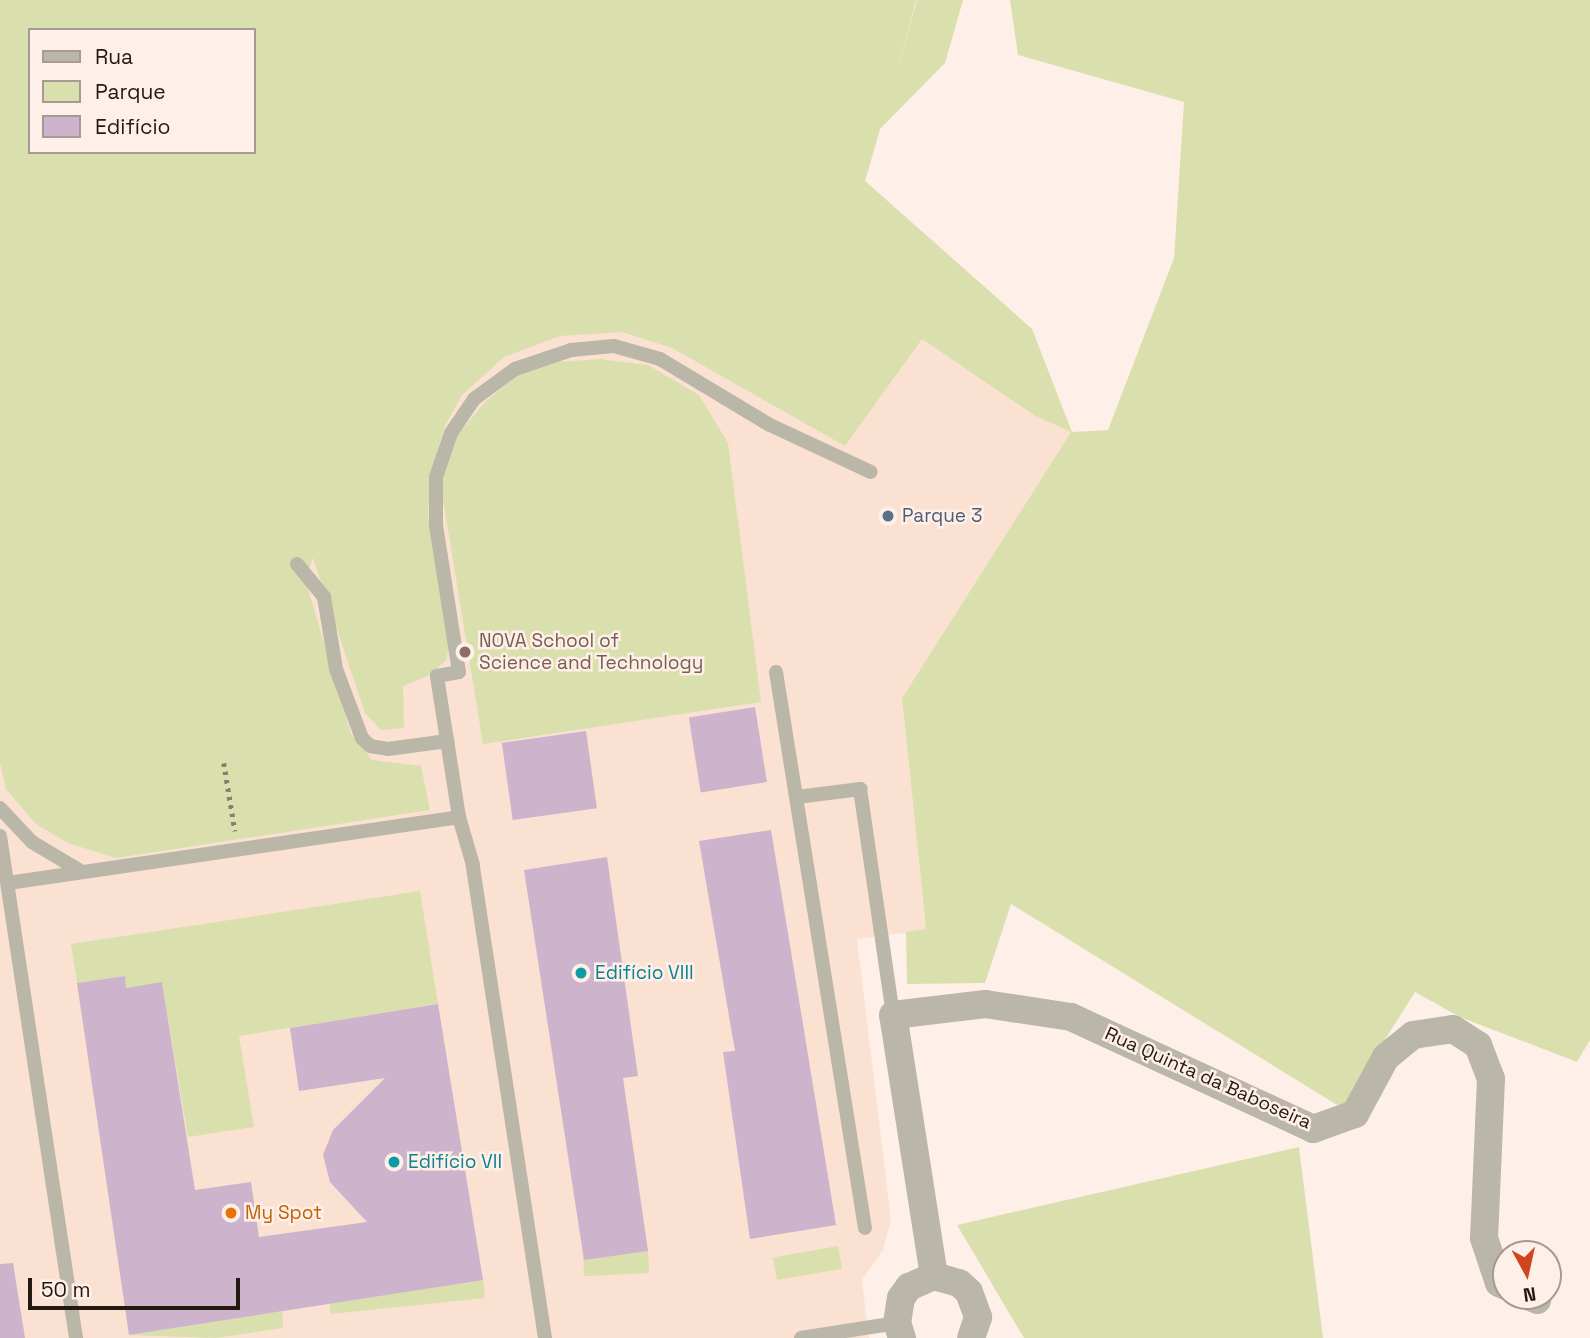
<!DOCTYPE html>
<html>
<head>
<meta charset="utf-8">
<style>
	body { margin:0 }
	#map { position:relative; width:1590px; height:1338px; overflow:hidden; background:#fef0e8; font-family:"Space Grotesk",sans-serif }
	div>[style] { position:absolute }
	.built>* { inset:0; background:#fae1d2 }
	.green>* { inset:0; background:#dae0ad; transform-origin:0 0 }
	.building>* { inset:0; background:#cdb3cc; transform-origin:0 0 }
	.path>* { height:4.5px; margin-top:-2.25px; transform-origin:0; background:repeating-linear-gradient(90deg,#8a7d75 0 3.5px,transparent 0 8.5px) }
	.service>* { height:14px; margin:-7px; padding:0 7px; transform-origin:7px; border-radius:7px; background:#bab6a8 }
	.minor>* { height:28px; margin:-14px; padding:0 14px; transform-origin:14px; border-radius:14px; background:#bab6a8 }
	.dots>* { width:19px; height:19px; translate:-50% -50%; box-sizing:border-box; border:4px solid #fef0e8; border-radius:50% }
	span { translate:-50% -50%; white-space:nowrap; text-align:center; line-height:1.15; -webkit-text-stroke:5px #fef0e8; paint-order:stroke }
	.service-label { font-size:19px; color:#4e5e75 }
	.left { translate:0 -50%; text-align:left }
	.education-label { font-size:19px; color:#785e54 }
	.culture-label { font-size:19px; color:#0d838f }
	.street-label { font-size:19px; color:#241911 }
	.food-label { font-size:19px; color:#c56008 }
	.legend { position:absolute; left:28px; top:28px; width:228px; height:126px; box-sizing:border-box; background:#fef0e8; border:2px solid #a79a92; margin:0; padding:9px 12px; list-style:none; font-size:21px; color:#241911 }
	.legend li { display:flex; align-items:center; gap:14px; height:35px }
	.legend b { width:35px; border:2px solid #a79a92 }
	.north { position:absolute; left:1492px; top:1240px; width:70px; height:70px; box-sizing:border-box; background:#fef0e8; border:2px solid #a79a92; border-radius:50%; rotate:172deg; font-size:19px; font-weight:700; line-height:28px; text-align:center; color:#241911 }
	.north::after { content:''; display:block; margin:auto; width:24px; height:32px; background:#cf461e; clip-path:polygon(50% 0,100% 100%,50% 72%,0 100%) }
	.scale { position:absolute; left:28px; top:1278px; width:212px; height:32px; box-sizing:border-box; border:4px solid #241911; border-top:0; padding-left:9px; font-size:21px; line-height:24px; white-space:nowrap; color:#241911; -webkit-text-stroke:5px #fef0e8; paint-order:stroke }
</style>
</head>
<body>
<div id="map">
	<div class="built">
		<i style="clip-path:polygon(evenodd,0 0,917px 0,865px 181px,1032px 329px,1071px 432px,902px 698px,926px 930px,857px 939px,891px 1220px,883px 1250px,862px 1280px,869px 1338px,0 1338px,0 0,30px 30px,254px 30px,254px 152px,30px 152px,30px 30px)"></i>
	</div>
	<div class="green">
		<i style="clip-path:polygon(evenodd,0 0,916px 0,897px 71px,917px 0,963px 0,945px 63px,880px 129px,865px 181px,1032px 329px,1072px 432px,1108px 430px,1174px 258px,1184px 102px,1018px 55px,1010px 0,1590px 0,1590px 1040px,1577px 1062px,1460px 1017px,1415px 992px,1342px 1108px,1011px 904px,985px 983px,907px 984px,906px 932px,926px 929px,902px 698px,1071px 432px,1034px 415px,922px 339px,845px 446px,672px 348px,622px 332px,560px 336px,504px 357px,462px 395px,445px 426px,432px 469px,428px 514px,449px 647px,446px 660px,430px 675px,403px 686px,404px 728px,381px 730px,365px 713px,313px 558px,305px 579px,351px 734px,372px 760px,421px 766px,430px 810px,116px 858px,68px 843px,36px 824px,6px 789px,0 763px,0 0,30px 30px,254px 30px,254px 152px,30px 152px,30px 30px)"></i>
		<i style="clip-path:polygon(600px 359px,648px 365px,699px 395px,728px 443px,761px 702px,483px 744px,442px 493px,446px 449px,485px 402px,519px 374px,557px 362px)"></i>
		<i style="clip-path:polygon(420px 891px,438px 1004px,239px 1036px,254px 1127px,188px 1137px,162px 983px,126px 988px,125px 976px,77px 983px,71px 944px)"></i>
		<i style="clip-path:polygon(1299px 1147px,1323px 1338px,1024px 1338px,957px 1225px)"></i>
		<i style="left:838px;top:1246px;width:23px;height:66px;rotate:80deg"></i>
		<i style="left:648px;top:1251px;width:22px;height:65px;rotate:87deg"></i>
		<i style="left:483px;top:1280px;width:18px;height:155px;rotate:84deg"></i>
		<i style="clip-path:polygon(282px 1311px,283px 1328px,216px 1338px,129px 1335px)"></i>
	</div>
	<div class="building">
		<i style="left:755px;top:707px;width:76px;height:67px;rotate:81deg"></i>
		<i style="left:586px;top:731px;width:78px;height:85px;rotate:82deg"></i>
		<i style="clip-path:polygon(771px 830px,836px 1225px,750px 1239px,723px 1052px,735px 1051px,699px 841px)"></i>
		<i style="clip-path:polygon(607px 857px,638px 1076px,623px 1078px,648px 1251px,584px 1260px,524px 870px)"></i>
		<i style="clip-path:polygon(125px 976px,126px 988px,162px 982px,195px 1190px,251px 1182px,259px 1237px,367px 1222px,330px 1182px,323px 1155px,333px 1130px,385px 1078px,299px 1091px,290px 1028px,438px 1004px,483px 1280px,129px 1335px,77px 983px)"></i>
		<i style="clip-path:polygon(13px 1263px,25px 1338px,0 1338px,0 1264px)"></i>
	</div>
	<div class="path">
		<i style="left:224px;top:763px;width:69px;rotate:80.8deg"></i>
	</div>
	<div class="service">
		<i style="left:297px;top:564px;width:43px;rotate:50.7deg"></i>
		<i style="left:324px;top:597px;width:73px;rotate:80.5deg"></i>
		<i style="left:336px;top:669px;width:74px;rotate:69.4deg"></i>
		<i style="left:362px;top:738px;width:11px;rotate:45deg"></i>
		<i style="left:370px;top:746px;width:18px;rotate:9deg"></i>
		<i style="left:388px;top:749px;width:60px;rotate:-7.7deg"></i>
		<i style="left:776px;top:672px;width:563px;rotate:80.91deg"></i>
		<i style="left:797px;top:797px;width:64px;rotate:-7.2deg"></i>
		<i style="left:860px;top:789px;width:228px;rotate:81.7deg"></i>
		<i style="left:0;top:808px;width:47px;rotate:46.7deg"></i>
		<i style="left:32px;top:842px;width:58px;rotate:31deg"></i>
		<i style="left:0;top:836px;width:508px;rotate:81.39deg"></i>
		<i style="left:8px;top:883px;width:456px;rotate:-8.3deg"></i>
		<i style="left:545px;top:1338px;width:478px;rotate:-98.7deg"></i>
		<i style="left:473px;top:865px;width:50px;rotate:-106.3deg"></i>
		<i style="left:459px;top:817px;width:143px;rotate:-98.9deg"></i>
		<i style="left:437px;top:676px;width:22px;rotate:-10deg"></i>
		<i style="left:459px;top:672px;width:149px;rotate:-98.9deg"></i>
		<i style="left:436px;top:525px;width:48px;rotate:-90deg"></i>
		<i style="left:436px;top:477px;width:46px;rotate:-71.2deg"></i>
		<i style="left:451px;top:433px;width:41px;rotate:-55.9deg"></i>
		<i style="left:474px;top:399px;width:51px;rotate:-36.2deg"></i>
		<i style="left:515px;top:369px;width:59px;rotate:-18.7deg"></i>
		<i style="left:571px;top:350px;width:43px;rotate:-5.3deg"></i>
		<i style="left:614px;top:346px;width:48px;rotate:15.8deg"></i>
		<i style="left:660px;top:359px;width:128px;rotate:31deg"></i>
		<i style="left:770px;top:425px;width:111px;rotate:25deg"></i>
		<i style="left:801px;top:1338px;width:97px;rotate:-8.9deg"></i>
	</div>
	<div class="minor">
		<i style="left:934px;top:1276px;width:264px;rotate:-98.9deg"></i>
		<i style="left:893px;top:1015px;width:93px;rotate:-6.8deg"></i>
		<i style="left:985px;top:1004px;width:87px;rotate:8.6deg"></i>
		<i style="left:1071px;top:1017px;width:267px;rotate:24.8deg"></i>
		<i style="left:1313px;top:1129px;width:45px;rotate:-19.7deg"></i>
		<i style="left:1355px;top:1114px;width:65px;rotate:-61.5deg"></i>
		<i style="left:1386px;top:1057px;width:35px;rotate:-39deg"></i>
		<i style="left:1413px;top:1035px;width:40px;rotate:-8.5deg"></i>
		<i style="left:1453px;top:1029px;width:30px;rotate:33deg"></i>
		<i style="left:1478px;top:1045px;width:36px;rotate:69deg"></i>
		<i style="left:1491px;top:1079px;width:159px;rotate:92.5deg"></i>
		<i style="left:1484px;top:1238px;width:47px;rotate:71.6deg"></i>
		<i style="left:1499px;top:1283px;width:8px;rotate:23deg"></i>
		<i style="left:1528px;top:1296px;width:10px;rotate:24deg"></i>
		<i style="left:902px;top:1338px;width:16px;rotate:-108deg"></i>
		<i style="left:897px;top:1323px;width:25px;rotate:-81deg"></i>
		<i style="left:901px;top:1298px;width:14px;rotate:-54deg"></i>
		<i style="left:909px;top:1287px;width:27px;rotate:-24deg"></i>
		<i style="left:934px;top:1276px;width:26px;rotate:16deg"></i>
		<i style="left:959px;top:1283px;width:13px;rotate:42deg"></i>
		<i style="left:969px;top:1292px;width:27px;rotate:70deg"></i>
		<i style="left:978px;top:1317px;width:22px;rotate:108deg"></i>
	</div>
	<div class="dots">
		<i style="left:888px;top:516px;background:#5c6f8a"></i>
		<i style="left:465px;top:652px;background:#8d6e63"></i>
		<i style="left:581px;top:973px;background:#0f9aa8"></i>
		<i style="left:394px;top:1162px;background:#0f9aa8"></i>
		<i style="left:231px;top:1213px;background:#e8710a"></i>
	</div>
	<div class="service-label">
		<span class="left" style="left:902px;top:516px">Parque 3</span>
	</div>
	<div class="education-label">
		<span class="left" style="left:479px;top:652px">NOVA School of<br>Science and Technology</span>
	</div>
	<div class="culture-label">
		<span class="left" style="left:595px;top:973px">Edifício VIII</span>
		<span class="left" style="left:408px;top:1162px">Edifício VII</span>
	</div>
	<div class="street-label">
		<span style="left:1208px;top:1078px;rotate:24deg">Rua Quinta da Baboseira</span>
	</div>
	<div class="food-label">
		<span class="left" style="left:245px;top:1213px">My Spot</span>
	</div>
	<ul class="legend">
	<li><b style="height:9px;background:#bab6a8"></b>Rua</li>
	<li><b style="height:19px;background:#dae0ad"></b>Parque</li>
	<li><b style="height:19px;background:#cdb3cc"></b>Edifício</li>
	</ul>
	<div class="north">N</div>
	<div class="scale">50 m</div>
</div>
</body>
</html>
